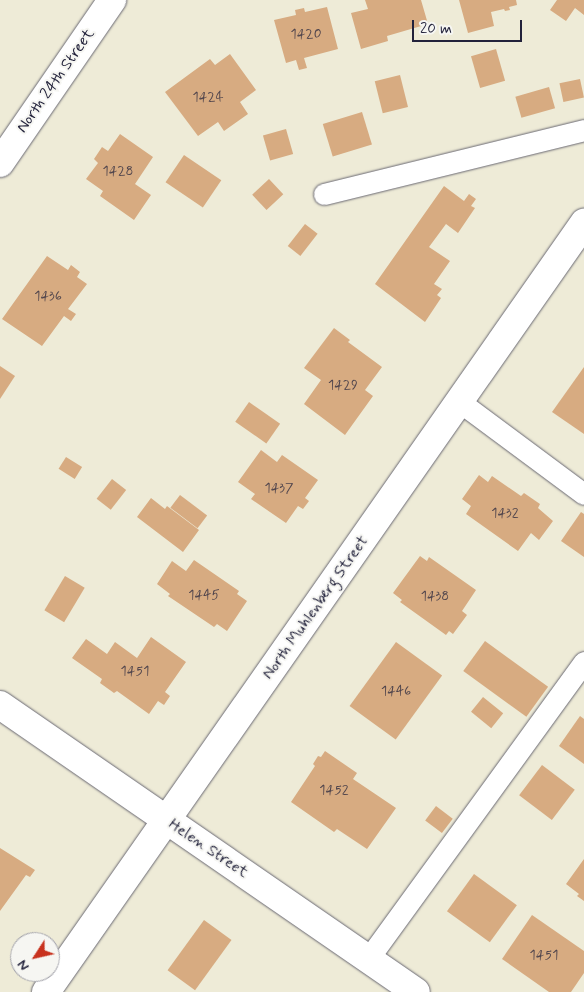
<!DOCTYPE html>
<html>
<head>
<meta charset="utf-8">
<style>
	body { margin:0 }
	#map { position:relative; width:584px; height:992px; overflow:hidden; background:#eeebd7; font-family:Mynerve,sans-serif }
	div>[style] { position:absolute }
	.building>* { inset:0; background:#d7ab81; transform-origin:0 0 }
	.roads { filter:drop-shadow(0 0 1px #696872) drop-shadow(0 0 1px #696872) }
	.service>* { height:21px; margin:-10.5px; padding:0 10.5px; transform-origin:10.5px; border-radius:10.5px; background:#fff }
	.minor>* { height:28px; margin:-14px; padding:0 14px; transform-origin:14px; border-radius:14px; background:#fff }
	span { translate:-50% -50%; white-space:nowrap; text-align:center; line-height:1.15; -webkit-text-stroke:4px #f6f6f2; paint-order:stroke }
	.number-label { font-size:14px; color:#4f444c }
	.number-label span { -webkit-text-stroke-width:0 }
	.street-label { font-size:16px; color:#22223b }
	.north { position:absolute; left:10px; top:932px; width:50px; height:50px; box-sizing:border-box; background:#f6f6f2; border:1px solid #a1a1a9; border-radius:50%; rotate:235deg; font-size:14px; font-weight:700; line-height:20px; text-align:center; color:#22223b }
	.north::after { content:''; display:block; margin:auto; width:18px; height:22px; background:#c8321e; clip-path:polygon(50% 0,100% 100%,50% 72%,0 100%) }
	.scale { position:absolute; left:412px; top:20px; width:110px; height:22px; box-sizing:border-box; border:2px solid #22223b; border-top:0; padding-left:6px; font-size:15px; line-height:18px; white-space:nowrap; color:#22223b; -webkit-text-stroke:4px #f6f6f2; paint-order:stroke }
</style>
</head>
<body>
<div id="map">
	<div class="building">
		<i style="clip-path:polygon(365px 0,421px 0,428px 24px,387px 36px,388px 41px,361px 49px,351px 13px,368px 9px)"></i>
		<i style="clip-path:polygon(459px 0,516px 0,517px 5px,509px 7px,510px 10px,505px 11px,504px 9px,491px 12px,494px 26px,468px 33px)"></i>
		<i style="clip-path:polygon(557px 0,584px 0,584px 15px,575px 8px,566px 21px,550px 10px)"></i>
		<i style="clip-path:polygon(327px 7px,338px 49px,304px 58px,307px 68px,299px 70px,296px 60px,286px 63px,274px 20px,296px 15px,295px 10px,304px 8px,305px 12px)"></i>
		<i style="left:496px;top:49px;width:33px;height:26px;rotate:74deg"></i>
		<i style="clip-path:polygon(230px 54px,256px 90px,240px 102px,248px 114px,224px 131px,218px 122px,198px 136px,165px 92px,210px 59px,215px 65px)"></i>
		<i style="left:400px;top:75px;width:33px;height:26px;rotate:76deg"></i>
		<i style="left:580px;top:79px;width:19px;height:21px;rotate:78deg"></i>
		<i style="left:549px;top:87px;width:22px;height:35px;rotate:74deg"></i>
		<i style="left:362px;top:112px;width:34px;height:41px;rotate:73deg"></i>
		<i style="left:286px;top:129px;width:26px;height:24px;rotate:74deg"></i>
		<i style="clip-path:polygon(120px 134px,153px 157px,135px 184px,151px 195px,134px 220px,100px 196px,103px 191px,86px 179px,98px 163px,94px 159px,102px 147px,108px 151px)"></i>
		<i style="left:184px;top:155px;width:45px;height:33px;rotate:34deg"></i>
		<i style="left:269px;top:179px;width:21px;height:23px;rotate:47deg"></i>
		<i style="clip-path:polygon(444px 186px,464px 201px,469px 194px,476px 199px,471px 206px,475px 208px,458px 233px,446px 224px,429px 247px,450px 261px,434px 284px,442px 289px,437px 295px,441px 298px,425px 322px,375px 284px)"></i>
		<i style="left:305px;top:224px;width:16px;height:28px;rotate:38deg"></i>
		<i style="clip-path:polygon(47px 256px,68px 270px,71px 265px,80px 272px,77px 277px,87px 284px,68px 309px,76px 314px,71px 321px,64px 316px,42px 346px,2px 319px)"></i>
		<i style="clip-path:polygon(334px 328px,350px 340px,348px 342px,382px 367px,365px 390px,373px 396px,345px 435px,304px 404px,321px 380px,304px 368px)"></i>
		<i style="clip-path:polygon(0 366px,15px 376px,0 399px)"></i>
		<i style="clip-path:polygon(584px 367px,584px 434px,552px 412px)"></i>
		<i style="left:249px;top:402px;width:38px;height:24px;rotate:35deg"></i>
		<i style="clip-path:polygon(261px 450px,277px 462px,282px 455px,318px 480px,305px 498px,309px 501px,303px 509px,298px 506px,286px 523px,251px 499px,255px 494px,238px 482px)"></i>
		<i style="left:66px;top:457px;width:19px;height:14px;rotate:32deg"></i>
		<i style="clip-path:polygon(479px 475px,488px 482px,492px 476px,521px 496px,524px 493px,540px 504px,538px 508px,553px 521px,539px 540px,531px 533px,518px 551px,466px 514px,471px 506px,462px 499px)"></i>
		<i style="left:112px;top:479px;width:18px;height:25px;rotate:38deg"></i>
		<i style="left:180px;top:495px;width:34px;height:16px;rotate:37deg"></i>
		<i style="clip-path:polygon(151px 498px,165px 509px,167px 506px,199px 530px,183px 552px,137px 517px)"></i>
		<i style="clip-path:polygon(581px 512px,584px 514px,584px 557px,561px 541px)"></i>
		<i style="clip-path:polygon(420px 556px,427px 561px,429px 557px,476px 590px,462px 611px,467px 615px,453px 634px,449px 631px,446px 635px,400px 602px,402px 600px,393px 593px)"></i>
		<i style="clip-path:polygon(194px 560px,239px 591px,237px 594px,247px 601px,227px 631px,217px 624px,214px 627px,168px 596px,170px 594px,157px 584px,172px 561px,186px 571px)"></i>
		<i style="left:65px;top:576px;width:23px;height:40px;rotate:31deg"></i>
		<i style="clip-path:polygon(151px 637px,186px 662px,165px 692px,170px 696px,164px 705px,158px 701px,149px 714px,117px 691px,114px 693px,100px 683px,102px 679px,72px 658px,86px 639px,107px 654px,115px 642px,137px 658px)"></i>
		<i style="left:485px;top:641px;width:78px;height:37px;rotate:36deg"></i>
		<i style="left:396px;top:642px;width:57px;height:79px;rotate:36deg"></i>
		<i style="left:483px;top:697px;width:26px;height:19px;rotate:39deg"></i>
		<i style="clip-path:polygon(580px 716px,584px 719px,584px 764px,559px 746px)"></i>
		<i style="clip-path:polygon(325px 751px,357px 773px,353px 779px,396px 808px,367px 849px,337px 829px,334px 832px,291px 802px,315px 766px,313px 764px,318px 756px,321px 757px)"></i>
		<i style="left:542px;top:765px;width:41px;height:38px;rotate:37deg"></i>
		<i style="left:436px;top:806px;width:21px;height:18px;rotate:37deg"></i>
		<i style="clip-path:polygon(0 848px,35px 870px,30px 877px,26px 875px,0 911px)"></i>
		<i style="clip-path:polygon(584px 859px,584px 901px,577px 896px,579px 894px,566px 884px)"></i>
		<i style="left:474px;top:874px;width:53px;height:46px;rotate:36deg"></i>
		<i style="clip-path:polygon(532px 915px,584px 951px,584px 973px,571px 992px,549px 992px,502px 959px)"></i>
		<i style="left:204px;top:920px;width:34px;height:62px;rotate:36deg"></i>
	</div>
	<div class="roads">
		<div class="service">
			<i style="left:324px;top:194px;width:268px;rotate:-13.8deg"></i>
			<i style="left:460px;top:402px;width:154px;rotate:36.6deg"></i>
			<i style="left:368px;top:959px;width:367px;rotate:-54deg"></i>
		</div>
		<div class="minor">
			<i style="left:0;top:163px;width:198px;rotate:-55.5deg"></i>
			<i style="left:0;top:705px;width:505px;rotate:34.6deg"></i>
			<i style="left:46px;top:992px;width:939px;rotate:-55.02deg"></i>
		</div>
	</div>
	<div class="number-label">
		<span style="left:306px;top:34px">1420</span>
		<span style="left:208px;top:97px">1424</span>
		<span style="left:118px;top:171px">1428</span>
		<span style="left:48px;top:296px">1436</span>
		<span style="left:343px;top:385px">1429</span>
		<span style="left:279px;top:488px">1437</span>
		<span style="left:505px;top:513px">1432</span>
		<span style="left:204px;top:595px">1445</span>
		<span style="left:435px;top:596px">1438</span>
		<span style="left:135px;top:671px">1451</span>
		<span style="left:396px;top:691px">1446</span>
		<span style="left:334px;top:790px">1452</span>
		<span style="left:544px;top:955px">1451</span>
	</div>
	<div class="street-label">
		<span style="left:56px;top:81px;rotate:-55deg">North 24th Street</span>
		<span style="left:316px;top:608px;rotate:-55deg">North Muhlenberg Street</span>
		<span style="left:208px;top:849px;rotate:34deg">Helen Street</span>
	</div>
	<div class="north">N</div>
	<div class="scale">20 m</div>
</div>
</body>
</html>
